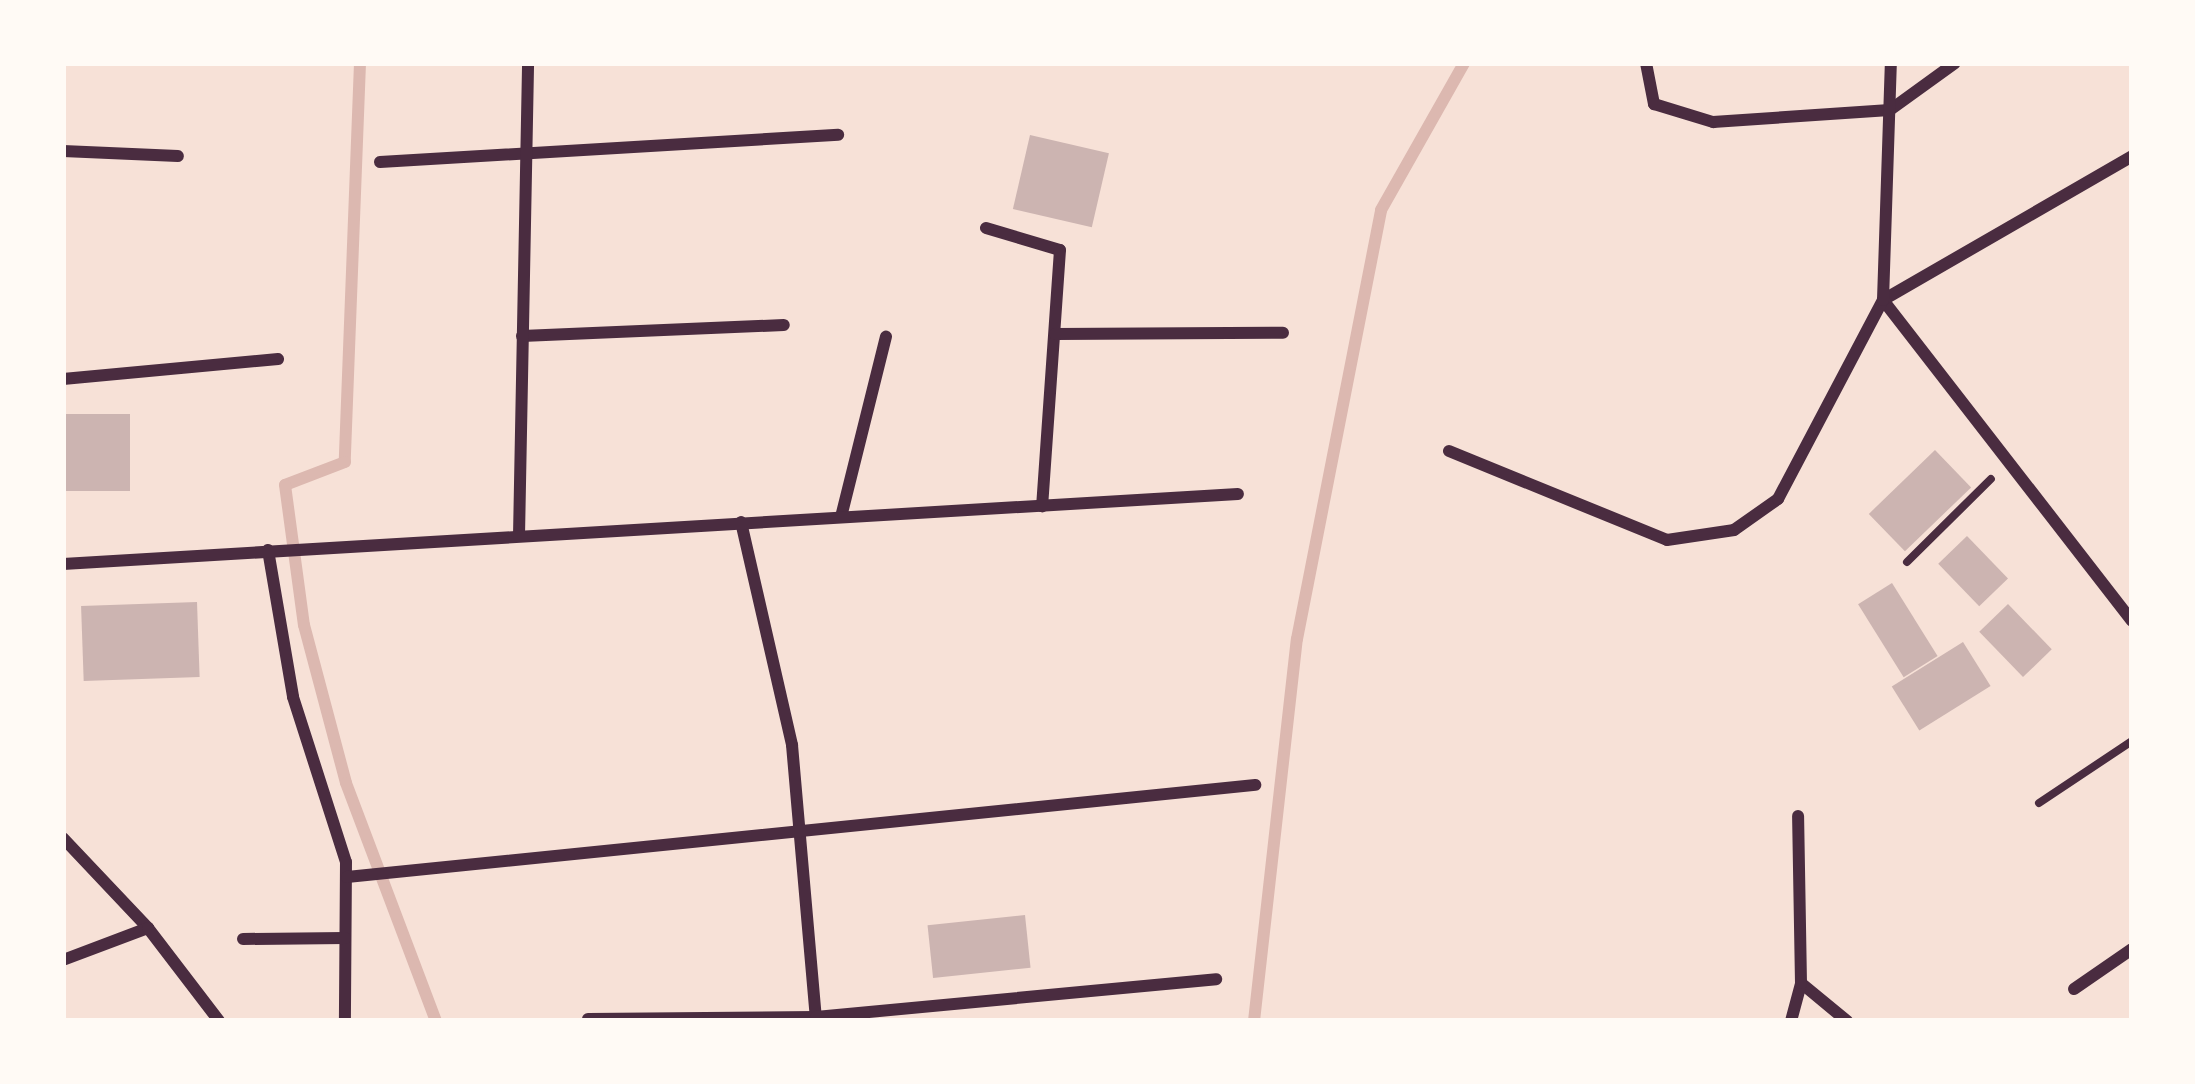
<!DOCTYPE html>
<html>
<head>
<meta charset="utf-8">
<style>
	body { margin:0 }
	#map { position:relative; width:2195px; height:1084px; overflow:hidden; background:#f7e1d7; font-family:"Roboto Serif",serif }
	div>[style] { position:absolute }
	.stream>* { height:12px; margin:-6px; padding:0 6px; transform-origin:6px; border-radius:6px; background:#dcb8b0 }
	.building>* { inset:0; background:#ccb4b1; transform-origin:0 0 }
	.path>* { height:8px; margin:-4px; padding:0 4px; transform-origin:4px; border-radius:4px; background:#4a2c40 }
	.minor>* { height:12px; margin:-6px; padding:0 6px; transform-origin:6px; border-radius:6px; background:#4a2c40 }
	span { translate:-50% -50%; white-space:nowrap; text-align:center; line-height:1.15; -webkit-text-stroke:9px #fffaf5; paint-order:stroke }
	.frame { position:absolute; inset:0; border:66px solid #fffaf5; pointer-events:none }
</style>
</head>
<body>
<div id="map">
	<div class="stream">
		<i style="left:360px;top:63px;width:399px;rotate:92.2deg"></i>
		<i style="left:345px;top:462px;width:64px;rotate:159deg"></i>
		<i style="left:285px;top:485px;width:141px;rotate:82.3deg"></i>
		<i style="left:304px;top:625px;width:163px;rotate:75.1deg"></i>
		<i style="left:346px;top:783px;width:254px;rotate:69.3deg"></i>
		<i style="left:1254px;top:1021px;width:384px;rotate:-83.6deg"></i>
		<i style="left:1297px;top:639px;width:437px;rotate:-78.9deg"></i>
		<i style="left:1381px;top:210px;width:169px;rotate:-60.5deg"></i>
	</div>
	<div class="building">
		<i style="left:1030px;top:135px;width:81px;height:76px;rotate:13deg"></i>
		<i style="left:66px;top:414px;width:64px;height:77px"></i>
		<i style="left:1935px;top:450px;width:52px;height:92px;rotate:46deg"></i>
		<i style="left:1967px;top:536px;width:59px;height:40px;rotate:46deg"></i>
		<i style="left:1892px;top:583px;width:86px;height:40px;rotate:58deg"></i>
		<i style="left:197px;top:602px;width:75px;height:116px;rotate:88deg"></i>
		<i style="left:2008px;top:604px;width:63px;height:40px;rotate:46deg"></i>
		<i style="left:1963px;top:642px;width:52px;height:84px;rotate:58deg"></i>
		<i style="left:1025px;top:915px;width:53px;height:98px;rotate:84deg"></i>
	</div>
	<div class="path">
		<i style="left:1907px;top:562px;width:118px;rotate:-44.7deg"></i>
		<i style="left:2039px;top:803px;width:112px;rotate:-33.7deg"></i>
	</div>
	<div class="minor">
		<i style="left:1646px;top:63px;width:42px;rotate:79deg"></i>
		<i style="left:1654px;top:104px;width:62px;rotate:17deg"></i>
		<i style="left:1713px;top:122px;width:177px;rotate:-3.9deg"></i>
		<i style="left:1890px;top:110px;width:80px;rotate:-35.9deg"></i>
		<i style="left:63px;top:151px;width:115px;rotate:2.5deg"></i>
		<i style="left:380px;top:162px;width:459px;rotate:-3.4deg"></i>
		<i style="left:986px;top:228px;width:77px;rotate:16.6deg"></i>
		<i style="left:1060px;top:250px;width:257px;rotate:94deg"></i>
		<i style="left:1883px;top:300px;width:406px;rotate:52.2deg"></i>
		<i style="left:1883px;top:300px;width:288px;rotate:-30deg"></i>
		<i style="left:1055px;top:334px;width:228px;rotate:-0.3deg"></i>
		<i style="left:522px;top:336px;width:262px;rotate:-2.4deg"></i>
		<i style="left:63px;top:379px;width:216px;rotate:-5.3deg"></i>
		<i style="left:1449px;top:451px;width:235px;rotate:22.2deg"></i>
		<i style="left:1667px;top:540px;width:68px;rotate:-8.5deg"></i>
		<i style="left:1734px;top:530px;width:54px;rotate:-35.2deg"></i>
		<i style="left:1778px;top:499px;width:225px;rotate:-62.2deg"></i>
		<i style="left:1883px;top:300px;width:237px;rotate:-88.1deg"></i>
		<i style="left:841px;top:517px;width:186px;rotate:-76deg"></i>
		<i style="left:741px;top:522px;width:229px;rotate:77.1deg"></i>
		<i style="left:792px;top:745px;width:277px;rotate:85deg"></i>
		<i style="left:519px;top:536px;width:473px;rotate:-88.9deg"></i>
		<i style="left:268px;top:550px;width:149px;rotate:80.3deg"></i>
		<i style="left:293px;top:697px;width:173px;rotate:72.2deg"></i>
		<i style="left:346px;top:862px;width:159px;rotate:90.4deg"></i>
		<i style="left:63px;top:564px;width:1177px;rotate:-3.41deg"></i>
		<i style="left:63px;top:838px;width:124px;rotate:46.6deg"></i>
		<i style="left:347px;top:877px;width:913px;rotate:-5.79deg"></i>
		<i style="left:243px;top:939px;width:102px;rotate:-0.6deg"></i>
		<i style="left:63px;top:960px;width:91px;rotate:-20.6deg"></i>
		<i style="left:148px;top:928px;width:117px;rotate:52.6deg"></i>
		<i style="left:1801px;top:983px;width:60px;rotate:39.6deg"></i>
		<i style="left:2074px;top:989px;width:70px;rotate:-34.6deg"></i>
		<i style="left:588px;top:1019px;width:228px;rotate:-0.5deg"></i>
		<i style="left:816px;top:1017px;width:402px;rotate:-5.4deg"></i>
		<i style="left:1791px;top:1021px;width:39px;rotate:-75deg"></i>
		<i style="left:1801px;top:983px;width:167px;rotate:-91deg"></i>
	</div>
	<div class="frame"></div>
</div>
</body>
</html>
